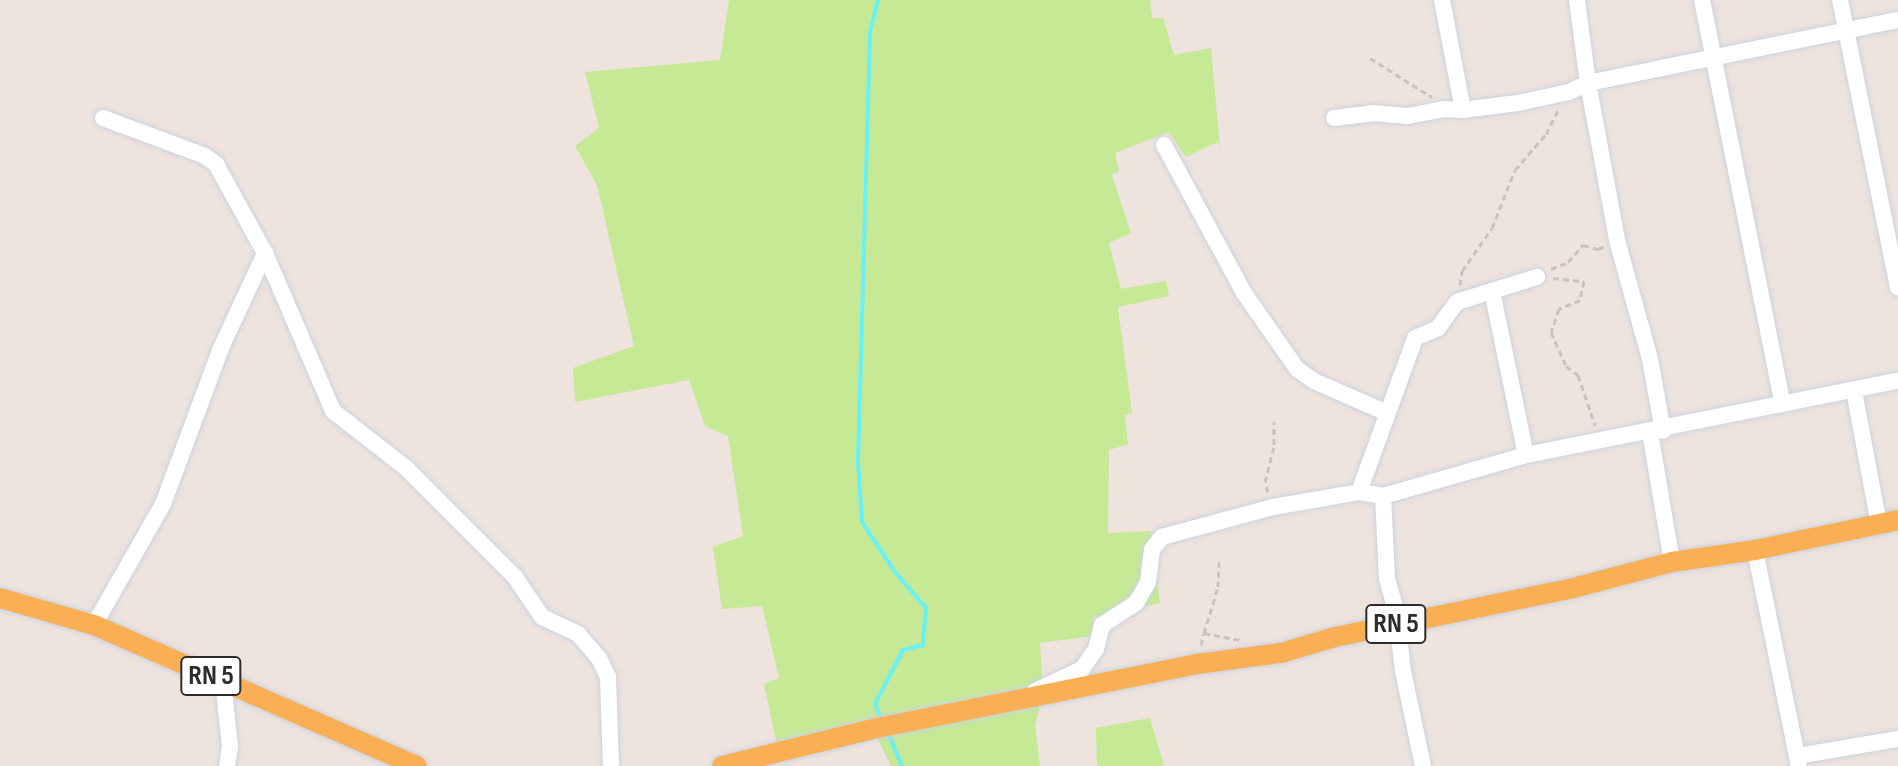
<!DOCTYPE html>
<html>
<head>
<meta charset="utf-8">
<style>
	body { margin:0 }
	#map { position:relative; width:1898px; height:766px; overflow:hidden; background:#eee3dd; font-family:"Sofia Sans Condensed",sans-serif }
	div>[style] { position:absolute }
	.green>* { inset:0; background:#c5e995 }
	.stream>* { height:4px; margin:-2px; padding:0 2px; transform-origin:2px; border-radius:2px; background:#68f2f8 }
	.path>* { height:3px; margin-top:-1.5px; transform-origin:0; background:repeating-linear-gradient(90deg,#c4c4c4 0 6px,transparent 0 10px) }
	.roads { filter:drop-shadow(0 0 2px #cbd3de) drop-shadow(0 0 2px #cbd3de) }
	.minor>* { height:16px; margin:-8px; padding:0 8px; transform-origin:8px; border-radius:8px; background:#fff }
	.major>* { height:20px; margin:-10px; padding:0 10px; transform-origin:10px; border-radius:10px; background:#fbaf55 }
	span { translate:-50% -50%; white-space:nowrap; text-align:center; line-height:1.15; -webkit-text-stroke:8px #fff; paint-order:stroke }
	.shield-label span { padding:2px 6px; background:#fff; border:2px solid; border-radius:6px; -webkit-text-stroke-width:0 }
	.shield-label { font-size:28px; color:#2c2c2c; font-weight:700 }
</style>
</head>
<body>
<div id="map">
	<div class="green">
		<i style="clip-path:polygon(729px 0,1150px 0,1152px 18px,1163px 18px,1174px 55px,1211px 48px,1220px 149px,1218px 142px,1186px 157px,1169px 132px,1115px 153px,1119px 171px,1112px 175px,1131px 233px,1109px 243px,1121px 289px,1166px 281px,1169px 296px,1118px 307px,1132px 413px,1125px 415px,1128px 444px,1109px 450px,1108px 533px,1151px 531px,1160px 603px,1093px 617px,1094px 636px,1040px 643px,1043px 692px,1035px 726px,1040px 766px,891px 766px,871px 725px,776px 741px,764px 684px,779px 678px,762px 606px,722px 609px,713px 547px,743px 536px,728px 436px,705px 426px,689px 380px,575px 402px,573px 368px,634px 346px,597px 185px,575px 146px,599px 128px,585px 72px,720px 60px)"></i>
		<i style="clip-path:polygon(1150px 718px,1164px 766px,1097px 766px,1096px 728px)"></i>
	</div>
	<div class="stream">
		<i style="left:878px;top:0;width:34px;rotate:104deg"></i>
		<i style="left:870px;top:33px;width:428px;rotate:91.6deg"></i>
		<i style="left:858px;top:461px;width:61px;rotate:86.2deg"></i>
		<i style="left:862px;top:522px;width:60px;rotate:56.6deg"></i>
		<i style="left:895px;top:572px;width:48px;rotate:49.3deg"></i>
		<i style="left:926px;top:608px;width:37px;rotate:95deg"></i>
		<i style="left:923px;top:645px;width:21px;rotate:166deg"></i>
		<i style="left:903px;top:650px;width:61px;rotate:117.4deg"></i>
		<i style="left:875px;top:704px;width:16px;rotate:68deg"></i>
		<i style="left:888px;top:734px;width:35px;rotate:66deg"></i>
	</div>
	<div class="path">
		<i style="left:1370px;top:58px;width:73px;rotate:32.2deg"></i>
		<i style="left:1551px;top:269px;width:18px;rotate:-22deg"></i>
		<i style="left:1568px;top:262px;width:23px;rotate:-49deg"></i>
		<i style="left:1583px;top:245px;width:16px;rotate:15deg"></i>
		<i style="left:1598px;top:249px;width:8px;rotate:-23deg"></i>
		<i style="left:1553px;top:278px;width:31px;rotate:6deg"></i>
		<i style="left:1584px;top:281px;width:19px;rotate:102deg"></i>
		<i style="left:1580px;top:300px;width:23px;rotate:157deg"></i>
		<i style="left:1559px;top:309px;width:24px;rotate:109deg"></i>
		<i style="left:1551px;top:332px;width:37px;rotate:66deg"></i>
		<i style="left:1566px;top:366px;width:15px;rotate:37deg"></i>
		<i style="left:1578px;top:375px;width:53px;rotate:71.2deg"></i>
		<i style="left:1460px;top:285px;width:14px;rotate:-82deg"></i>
		<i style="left:1462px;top:271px;width:52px;rotate:-55.1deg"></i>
		<i style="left:1492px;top:228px;width:62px;rotate:-68.4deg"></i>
		<i style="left:1515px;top:170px;width:48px;rotate:-49.3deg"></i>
		<i style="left:1546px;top:134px;width:28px;rotate:-63deg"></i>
		<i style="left:1268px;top:492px;width:10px;rotate:-107deg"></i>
		<i style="left:1265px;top:482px;width:38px;rotate:-76deg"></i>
		<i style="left:1274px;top:445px;width:23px;rotate:-90deg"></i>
		<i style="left:1204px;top:633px;width:48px;rotate:-73.1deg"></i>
		<i style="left:1218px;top:587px;width:25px;rotate:-88deg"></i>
		<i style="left:1201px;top:645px;width:12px;rotate:-76deg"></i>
		<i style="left:1204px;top:633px;width:37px;rotate:11deg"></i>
	</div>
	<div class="roads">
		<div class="minor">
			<i style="left:1442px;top:0;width:112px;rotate:79.2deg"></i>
			<i style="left:1577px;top:0;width:84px;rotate:82.5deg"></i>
			<i style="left:1588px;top:83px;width:160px;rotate:79.5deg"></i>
			<i style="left:1617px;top:240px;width:123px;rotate:74.5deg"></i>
			<i style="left:1650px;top:359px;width:73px;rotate:79.8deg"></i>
			<i style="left:1702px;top:0;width:412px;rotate:78.7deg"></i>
			<i style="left:1840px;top:0;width:293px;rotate:78.6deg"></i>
			<i style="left:103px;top:118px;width:109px;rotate:20.4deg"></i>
			<i style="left:205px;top:156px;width:14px;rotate:36deg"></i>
			<i style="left:216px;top:164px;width:102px;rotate:61.2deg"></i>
			<i style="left:265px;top:253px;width:172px;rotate:66.7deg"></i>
			<i style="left:333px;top:411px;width:91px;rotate:37.9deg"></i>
			<i style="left:405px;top:467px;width:156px;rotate:45deg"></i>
			<i style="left:515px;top:577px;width:48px;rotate:56deg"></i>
			<i style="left:542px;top:617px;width:40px;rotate:25deg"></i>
			<i style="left:578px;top:634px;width:32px;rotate:49deg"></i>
			<i style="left:599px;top:658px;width:21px;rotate:65deg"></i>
			<i style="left:608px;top:677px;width:89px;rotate:88.1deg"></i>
			<i style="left:1334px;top:118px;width:39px;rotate:-7deg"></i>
			<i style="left:1373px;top:113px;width:35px;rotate:5deg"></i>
			<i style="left:1408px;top:116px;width:36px;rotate:-11deg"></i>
			<i style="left:1443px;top:109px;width:20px;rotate:3deg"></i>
			<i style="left:1463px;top:110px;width:55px;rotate:-7.3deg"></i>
			<i style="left:1518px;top:103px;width:52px;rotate:-12.2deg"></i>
			<i style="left:1569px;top:92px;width:21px;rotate:-25deg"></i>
			<i style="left:1588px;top:83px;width:316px;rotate:-11.5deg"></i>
			<i style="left:1164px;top:145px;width:168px;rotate:61.6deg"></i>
			<i style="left:1244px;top:293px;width:93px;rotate:55.1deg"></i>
			<i style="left:1297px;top:369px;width:21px;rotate:35deg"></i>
			<i style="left:1314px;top:381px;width:77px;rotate:23.6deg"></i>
			<i style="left:1492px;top:291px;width:167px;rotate:78.3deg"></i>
			<i style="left:1854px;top:391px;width:135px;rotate:79.4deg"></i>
			<i style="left:1650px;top:432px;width:132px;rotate:80.4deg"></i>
			<i style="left:1359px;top:492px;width:164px;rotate:-70deg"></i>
			<i style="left:1415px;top:338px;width:25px;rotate:-23deg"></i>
			<i style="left:1438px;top:328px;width:32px;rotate:-54deg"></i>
			<i style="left:1457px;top:302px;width:84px;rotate:-17.4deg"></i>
			<i style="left:1383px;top:496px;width:83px;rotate:87.2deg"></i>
			<i style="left:1387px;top:579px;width:32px;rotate:74deg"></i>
			<i style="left:1396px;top:610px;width:61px;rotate:83.5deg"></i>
			<i style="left:1403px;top:671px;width:97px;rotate:78.1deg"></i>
			<i style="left:1755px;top:550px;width:220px;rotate:78.5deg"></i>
			<i style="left:94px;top:625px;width:139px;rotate:-60.3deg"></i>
			<i style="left:163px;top:504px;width:166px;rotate:-69.6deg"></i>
			<i style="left:221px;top:348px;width:105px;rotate:-65.1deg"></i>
			<i style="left:223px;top:681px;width:66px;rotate:83.9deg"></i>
			<i style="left:230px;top:747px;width:19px;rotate:99deg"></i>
			<i style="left:1035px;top:691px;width:52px;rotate:-25.1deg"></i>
			<i style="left:1082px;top:669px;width:24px;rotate:-55deg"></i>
			<i style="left:1096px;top:649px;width:25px;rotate:-76deg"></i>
			<i style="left:1102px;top:625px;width:40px;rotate:-32.9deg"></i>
			<i style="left:1136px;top:603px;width:24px;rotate:-60deg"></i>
			<i style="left:1148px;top:582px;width:33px;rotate:-83deg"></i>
			<i style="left:1152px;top:549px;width:16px;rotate:-50deg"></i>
			<i style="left:1162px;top:537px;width:115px;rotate:-15.1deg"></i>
			<i style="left:1273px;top:507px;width:87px;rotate:-9.9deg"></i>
			<i style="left:1359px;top:492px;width:24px;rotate:9deg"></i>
			<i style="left:1383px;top:496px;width:149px;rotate:-16deg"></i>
			<i style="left:1526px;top:455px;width:379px;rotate:-11.3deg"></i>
			<i style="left:1797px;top:756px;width:102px;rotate:-9.6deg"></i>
		</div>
		<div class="major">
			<i style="left:0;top:598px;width:98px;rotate:16deg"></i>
			<i style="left:94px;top:625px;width:352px;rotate:23.6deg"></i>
			<i style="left:722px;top:766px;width:160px;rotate:-13.8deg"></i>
			<i style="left:877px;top:728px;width:326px;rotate:-11.3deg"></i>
			<i style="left:1197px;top:664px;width:85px;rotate:-7.5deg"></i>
			<i style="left:1281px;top:653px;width:56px;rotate:-16.5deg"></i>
			<i style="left:1335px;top:637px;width:243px;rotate:-11.6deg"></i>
			<i style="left:1573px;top:588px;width:102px;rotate:-14.7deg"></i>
			<i style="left:1672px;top:562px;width:84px;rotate:-8.2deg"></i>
			<i style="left:1755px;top:550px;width:146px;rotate:-11.8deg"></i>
		</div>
	</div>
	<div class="shield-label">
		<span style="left:1396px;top:624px">RN 5</span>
		<span style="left:211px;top:676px">RN 5</span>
	</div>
</div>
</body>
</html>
